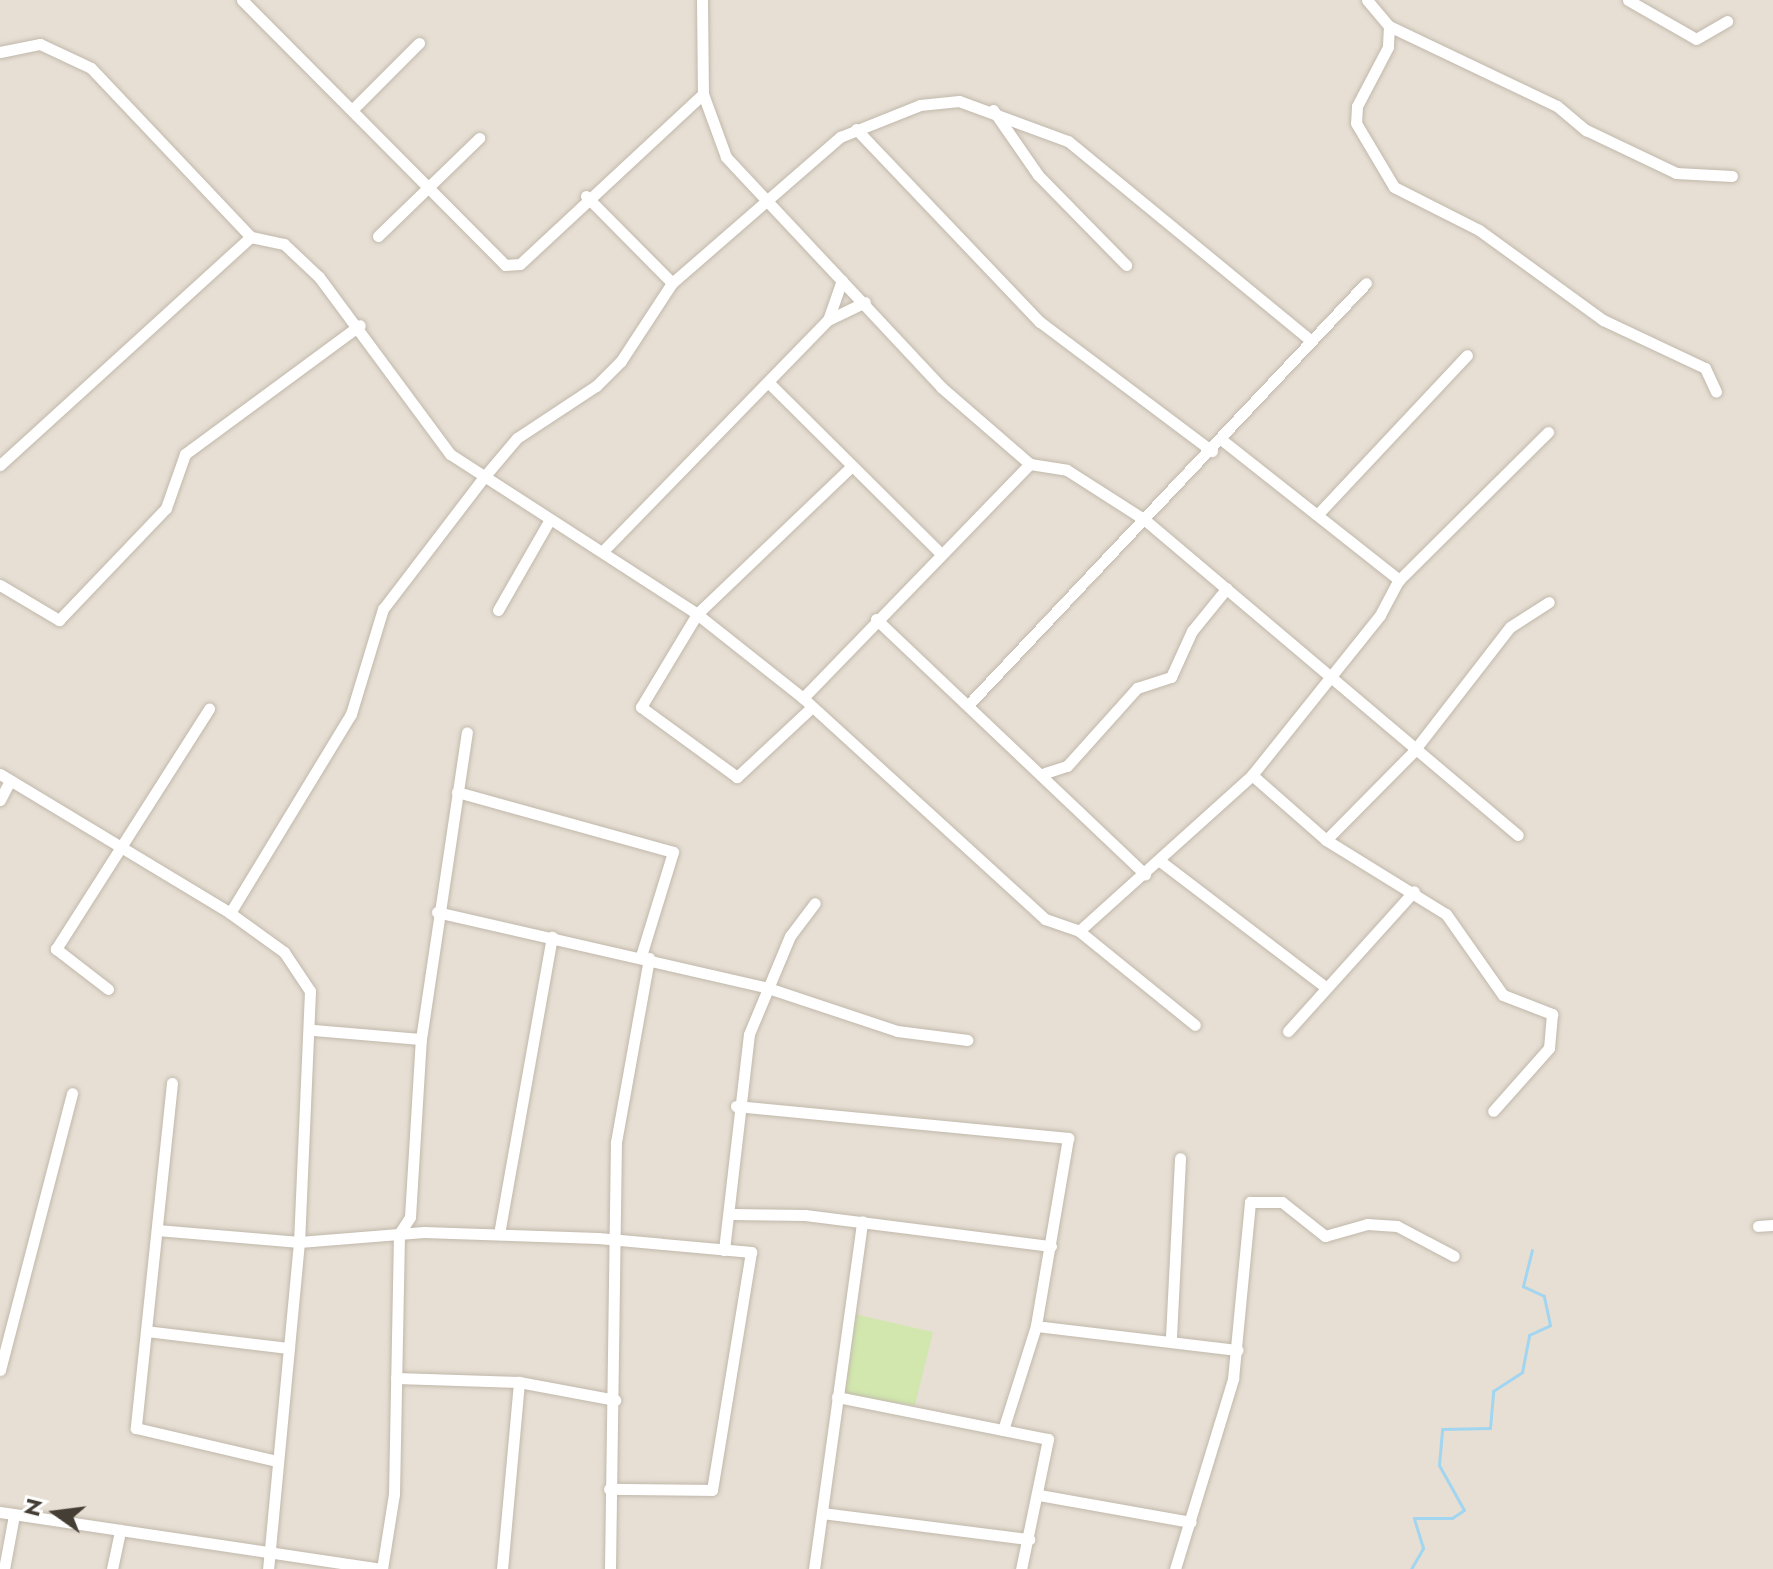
<!DOCTYPE html>
<html>
<head>
<meta charset="utf-8">
<style>
	body { margin:0 }
	#map { position:relative; width:1773px; height:1569px; overflow:hidden; background:#f3eee5; font-family:Jost,sans-serif }
	div>[style] { position:absolute }
	.residential>* { inset:0; background:#e7dfd4; transform-origin:0 0 }
	.green>* { inset:0; background:#d1e7ae }
	.stream>* { height:3px; margin:-1.5px; padding:0 1.5px; transform-origin:1.5px; border-radius:1.5px; background:#a1d5f0 }
	.roads { filter:drop-shadow(0 0 2px #c1b8ab) drop-shadow(0 0 2px #c1b8ab) }
	.minor>* { height:11px; margin:-5.5px; padding:0 5.5px; transform-origin:5.5px; border-radius:5.5px; background:#fff }
	span { translate:-50% -50%; white-space:nowrap; text-align:center; line-height:1.15; -webkit-text-stroke:6px #fff; paint-order:stroke }
	.north { position:absolute; left:16px; top:1473px; width:80px; height:80px; -webkit-text-stroke:6px #fff; paint-order:stroke; rotate:284deg; font-size:22px; font-weight:700; line-height:32px; text-align:center; color:#453e35 }
	.north::after { content:''; display:block; margin:auto; width:28px; height:36px; background:#453e35; clip-path:polygon(50% 0,100% 100%,50% 72%,0 100%) }
</style>
</head>
<body>
<div id="map">
	<div class="residential">
		<i style="left:0;top:0;width:1773px;height:1569px"></i>
	</div>
	<div class="green">
		<i style="clip-path:polygon(854px 1314px,933px 1332px,915px 1405px,841px 1396px)"></i>
	</div>
	<div class="stream">
		<i style="left:1411px;top:1569px;width:24px;rotate:-60deg"></i>
		<i style="left:1423px;top:1548px;width:31px;rotate:-107deg"></i>
		<i style="left:1414px;top:1518px;width:38px"></i>
		<i style="left:1452px;top:1518px;width:14px;rotate:-34deg"></i>
		<i style="left:1464px;top:1510px;width:51px;rotate:-119.1deg"></i>
		<i style="left:1439px;top:1465px;width:36px;rotate:-85deg"></i>
		<i style="left:1442px;top:1429px;width:48px;rotate:-1.2deg"></i>
		<i style="left:1490px;top:1428px;width:37px;rotate:-85deg"></i>
		<i style="left:1493px;top:1391px;width:35px;rotate:-33deg"></i>
		<i style="left:1522px;top:1372px;width:38px;rotate:-79deg"></i>
		<i style="left:1529px;top:1335px;width:23px;rotate:-25deg"></i>
		<i style="left:1550px;top:1325px;width:30px;rotate:-102deg"></i>
		<i style="left:1544px;top:1296px;width:23px;rotate:-155deg"></i>
		<i style="left:1523px;top:1286px;width:37px;rotate:-76deg"></i>
	</div>
	<div class="roads">
		<div class="minor">
			<i style="left:242px;top:0;width:373px;rotate:45.2deg"></i>
			<i style="left:505px;top:265px;width:15px;rotate:-4deg"></i>
			<i style="left:520px;top:264px;width:250px;rotate:-42.9deg"></i>
			<i style="left:702px;top:0;width:94px;rotate:89.4deg"></i>
			<i style="left:703px;top:94px;width:67px;rotate:69.9deg"></i>
			<i style="left:726px;top:157px;width:315px;rotate:46.9deg"></i>
			<i style="left:941px;top:387px;width:118px;rotate:40.9deg"></i>
			<i style="left:1030px;top:464px;width:37px;rotate:9deg"></i>
			<i style="left:1067px;top:470px;width:93px;rotate:32.7deg"></i>
			<i style="left:1145px;top:520px;width:488px;rotate:40.2deg"></i>
			<i style="left:1367px;top:0;width:34px;rotate:50deg"></i>
			<i style="left:1389px;top:26px;width:186px;rotate:25.5deg"></i>
			<i style="left:1557px;top:106px;width:38px;rotate:40deg"></i>
			<i style="left:1586px;top:130px;width:100px;rotate:25.5deg"></i>
			<i style="left:1676px;top:173px;width:56px;rotate:3.1deg"></i>
			<i style="left:1628px;top:0;width:78px;rotate:29.8deg"></i>
			<i style="left:1696px;top:39px;width:36px;rotate:-30deg"></i>
			<i style="left:1389px;top:26px;width:21px;rotate:93deg"></i>
			<i style="left:1388px;top:47px;width:67px;rotate:117.7deg"></i>
			<i style="left:1357px;top:106px;width:17px;rotate:93deg"></i>
			<i style="left:1356px;top:123px;width:74px;rotate:59.3deg"></i>
			<i style="left:1394px;top:187px;width:95px;rotate:26.8deg"></i>
			<i style="left:1479px;top:230px;width:153px;rotate:36deg"></i>
			<i style="left:1603px;top:320px;width:113px;rotate:25.2deg"></i>
			<i style="left:1705px;top:368px;width:26px;rotate:65deg"></i>
			<i style="left:0;top:52px;width:41px;rotate:-11.3deg"></i>
			<i style="left:40px;top:44px;width:56px;rotate:25.2deg"></i>
			<i style="left:91px;top:68px;width:233px;rotate:46.6deg"></i>
			<i style="left:251px;top:237px;width:34px;rotate:12deg"></i>
			<i style="left:284px;top:244px;width:48px;rotate:43.3deg"></i>
			<i style="left:319px;top:277px;width:220px;rotate:53.5deg"></i>
			<i style="left:450px;top:454px;width:294px;rotate:32.9deg"></i>
			<i style="left:697px;top:614px;width:135px;rotate:38.4deg"></i>
			<i style="left:803px;top:698px;width:328px;rotate:42.4deg"></i>
			<i style="left:1045px;top:919px;width:36px;rotate:19deg"></i>
			<i style="left:1079px;top:931px;width:149px;rotate:39deg"></i>
			<i style="left:354px;top:108px;width:92px;rotate:-45deg"></i>
			<i style="left:993px;top:110px;width:79px;rotate:55.3deg"></i>
			<i style="left:1038px;top:175px;width:126px;rotate:45.6deg"></i>
			<i style="left:856px;top:129px;width:267px;rotate:46.4deg"></i>
			<i style="left:1040px;top:322px;width:215px;rotate:36.9deg"></i>
			<i style="left:586px;top:196px;width:122px;rotate:45.3deg"></i>
			<i style="left:378px;top:236px;width:141px;rotate:-44.1deg"></i>
			<i style="left:828px;top:320px;width:42px;rotate:-70.7deg"></i>
			<i style="left:769px;top:383px;width:240px;rotate:44.8deg"></i>
			<i style="left:1222px;top:440px;width:226px;rotate:38.3deg"></i>
			<i style="left:0;top:465px;width:339px;rotate:-42.3deg"></i>
			<i style="left:1317px;top:515px;width:219px;rotate:-46.8deg"></i>
			<i style="left:605px;top:549px;width:320px;rotate:-45.8deg"></i>
			<i style="left:828px;top:320px;width:41px;rotate:-25.9deg"></i>
			<i style="left:0;top:585px;width:69px;rotate:30.7deg"></i>
			<i style="left:59px;top:620px;width:155px;rotate:-46.3deg"></i>
			<i style="left:166px;top:508px;width:57px;rotate:-70.6deg"></i>
			<i style="left:185px;top:454px;width:217px;rotate:-36.4deg"></i>
			<i style="left:498px;top:610px;width:103px;rotate:-60.2deg"></i>
			<i style="left:876px;top:619px;width:371px;rotate:43.5deg"></i>
			<i style="left:803px;top:698px;width:326px;rotate:-45.9deg"></i>
			<i style="left:970px;top:703px;width:577px;rotate:-46.68deg"></i>
			<i style="left:812px;top:707px;width:103px;rotate:137deg"></i>
			<i style="left:737px;top:777px;width:119px;rotate:-143.9deg"></i>
			<i style="left:641px;top:707px;width:109px;rotate:-58.9deg"></i>
			<i style="left:697px;top:614px;width:214px;rotate:-43.7deg"></i>
			<i style="left:1045px;top:773px;width:23px;rotate:-18deg"></i>
			<i style="left:1067px;top:766px;width:105px;rotate:-48.1deg"></i>
			<i style="left:1137px;top:688px;width:36px;rotate:-18deg"></i>
			<i style="left:1171px;top:677px;width:51px;rotate:-65.5deg"></i>
			<i style="left:1192px;top:631px;width:55px;rotate:-50.9deg"></i>
			<i style="left:0;top:774px;width:269px;rotate:31.1deg"></i>
			<i style="left:230px;top:913px;width:67px;rotate:35.8deg"></i>
			<i style="left:284px;top:952px;width:47px;rotate:56.3deg"></i>
			<i style="left:310px;top:991px;width:251px;rotate:92.5deg"></i>
			<i style="left:299px;top:1242px;width:328px;rotate:95.4deg"></i>
			<i style="left:1252px;top:775px;width:98px;rotate:41.3deg"></i>
			<i style="left:1326px;top:840px;width:141px;rotate:31.7deg"></i>
			<i style="left:1446px;top:914px;width:99px;rotate:54.9deg"></i>
			<i style="left:1503px;top:995px;width:53px;rotate:21.2deg"></i>
			<i style="left:1552px;top:1014px;width:34px;rotate:95deg"></i>
			<i style="left:1549px;top:1048px;width:84px;rotate:131.6deg"></i>
			<i style="left:457px;top:792px;width:224px;rotate:15.5deg"></i>
			<i style="left:673px;top:852px;width:109px;rotate:107.1deg"></i>
			<i style="left:0;top:800px;width:22px;rotate:-63deg"></i>
			<i style="left:1326px;top:840px;width:124px;rotate:-45.3deg"></i>
			<i style="left:1413px;top:752px;width:158px;rotate:-52.2deg"></i>
			<i style="left:1510px;top:627px;width:46px;rotate:-32.7deg"></i>
			<i style="left:1160px;top:861px;width:206px;rotate:37.3deg"></i>
			<i style="left:437px;top:912px;width:336px;rotate:12.9deg"></i>
			<i style="left:765px;top:987px;width:139px;rotate:18.4deg"></i>
			<i style="left:897px;top:1031px;width:71px;rotate:7.3deg"></i>
			<i style="left:230px;top:913px;width:233px;rotate:-58.7deg"></i>
			<i style="left:351px;top:714px;width:110px;rotate:-73.1deg"></i>
			<i style="left:383px;top:609px;width:166px;rotate:-52.6deg"></i>
			<i style="left:484px;top:477px;width:51px;rotate:-49.8deg"></i>
			<i style="left:517px;top:438px;width:95px;rotate:-33.4deg"></i>
			<i style="left:596px;top:386px;width:35px;rotate:-45deg"></i>
			<i style="left:621px;top:361px;width:93px;rotate:-56.8deg"></i>
			<i style="left:672px;top:283px;width:223px;rotate:-41deg"></i>
			<i style="left:840px;top:137px;width:86px;rotate:-21.8deg"></i>
			<i style="left:920px;top:105px;width:39px;rotate:-6deg"></i>
			<i style="left:959px;top:101px;width:116px;rotate:20.2deg"></i>
			<i style="left:1068px;top:141px;width:313px;rotate:39.4deg"></i>
			<i style="left:1079px;top:931px;width:233px;rotate:-42deg"></i>
			<i style="left:1252px;top:775px;width:205px;rotate:-51.3deg"></i>
			<i style="left:1380px;top:615px;width:40px;rotate:-62deg"></i>
			<i style="left:1399px;top:580px;width:210px;rotate:-44.8deg"></i>
			<i style="left:108px;top:989px;width:66px;rotate:-142.4deg"></i>
			<i style="left:56px;top:949px;width:285px;rotate:-57.5deg"></i>
			<i style="left:313px;top:1030px;width:108px;rotate:4.8deg"></i>
			<i style="left:1288px;top:1031px;width:188px;rotate:-48deg"></i>
			<i style="left:172px;top:1083px;width:347px;rotate:96deg"></i>
			<i style="left:136px;top:1428px;width:145px;rotate:13.2deg"></i>
			<i style="left:736px;top:1106px;width:334px;rotate:5.5deg"></i>
			<i style="left:1068px;top:1138px;width:191px;rotate:99.7deg"></i>
			<i style="left:1036px;top:1326px;width:109px;rotate:107.6deg"></i>
			<i style="left:732px;top:1214px;width:73px;rotate:0.8deg"></i>
			<i style="left:805px;top:1215px;width:248px;rotate:7.2deg"></i>
			<i style="left:1758px;top:1226px;width:15px;rotate:-4deg"></i>
			<i style="left:157px;top:1230px;width:143px;rotate:4.8deg"></i>
			<i style="left:299px;top:1242px;width:125px;rotate:-4.6deg"></i>
			<i style="left:424px;top:1232px;width:174px;rotate:2deg"></i>
			<i style="left:598px;top:1238px;width:154px;rotate:5.2deg"></i>
			<i style="left:751px;top:1252px;width:241px;rotate:99.3deg"></i>
			<i style="left:712px;top:1490px;width:103px;rotate:-179.4deg"></i>
			<i style="left:499px;top:1234px;width:302px;rotate:-79.9deg"></i>
			<i style="left:724px;top:1250px;width:217px;rotate:-83.4deg"></i>
			<i style="left:749px;top:1034px;width:106px;rotate:-67.3deg"></i>
			<i style="left:790px;top:936px;width:41px;rotate:-52.9deg"></i>
			<i style="left:1036px;top:1326px;width:203px;rotate:6.8deg"></i>
			<i style="left:146px;top:1331px;width:144px;rotate:6.8deg"></i>
			<i style="left:1171px;top:1337px;width:179px;rotate:-87.1deg"></i>
			<i style="left:0;top:1370px;width:286px;rotate:-75.4deg"></i>
			<i style="left:396px;top:1378px;width:123px;rotate:1.9deg"></i>
			<i style="left:519px;top:1382px;width:98px;rotate:10.6deg"></i>
			<i style="left:837px;top:1397px;width:215px;rotate:11.3deg"></i>
			<i style="left:1048px;top:1439px;width:133px;rotate:101.7deg"></i>
			<i style="left:1039px;top:1495px;width:154px;rotate:10.1deg"></i>
			<i style="left:0;top:1512px;width:384px;rotate:8.5deg"></i>
			<i style="left:822px;top:1513px;width:209px;rotate:7.2deg"></i>
			<i style="left:4px;top:1569px;width:55px;rotate:-79.5deg"></i>
			<i style="left:112px;top:1569px;width:40px;rotate:-78deg"></i>
			<i style="left:382px;top:1569px;width:76px;rotate:-80.9deg"></i>
			<i style="left:394px;top:1494px;width:260px;rotate:-88.9deg"></i>
			<i style="left:399px;top:1234px;width:20px;rotate:-57deg"></i>
			<i style="left:410px;top:1217px;width:178px;rotate:-86.5deg"></i>
			<i style="left:421px;top:1039px;width:310px;rotate:-81.5deg"></i>
			<i style="left:502px;top:1569px;width:188px;rotate:-84.8deg"></i>
			<i style="left:610px;top:1569px;width:427px;rotate:-89.2deg"></i>
			<i style="left:616px;top:1142px;width:187px;rotate:-79.8deg"></i>
			<i style="left:814px;top:1569px;width:351px;rotate:-82.1deg"></i>
			<i style="left:1175px;top:1569px;width:199px;rotate:-73deg"></i>
			<i style="left:1233px;top:1379px;width:178px;rotate:-84.5deg"></i>
			<i style="left:1250px;top:1202px;width:32px"></i>
			<i style="left:1282px;top:1202px;width:55px;rotate:38.3deg"></i>
			<i style="left:1325px;top:1236px;width:44px;rotate:-15.9deg"></i>
			<i style="left:1367px;top:1224px;width:30px;rotate:4deg"></i>
			<i style="left:1397px;top:1226px;width:64px;rotate:27.8deg"></i>
		</div>
	</div>
	<div class="north">N</div>
</div>
</body>
</html>
